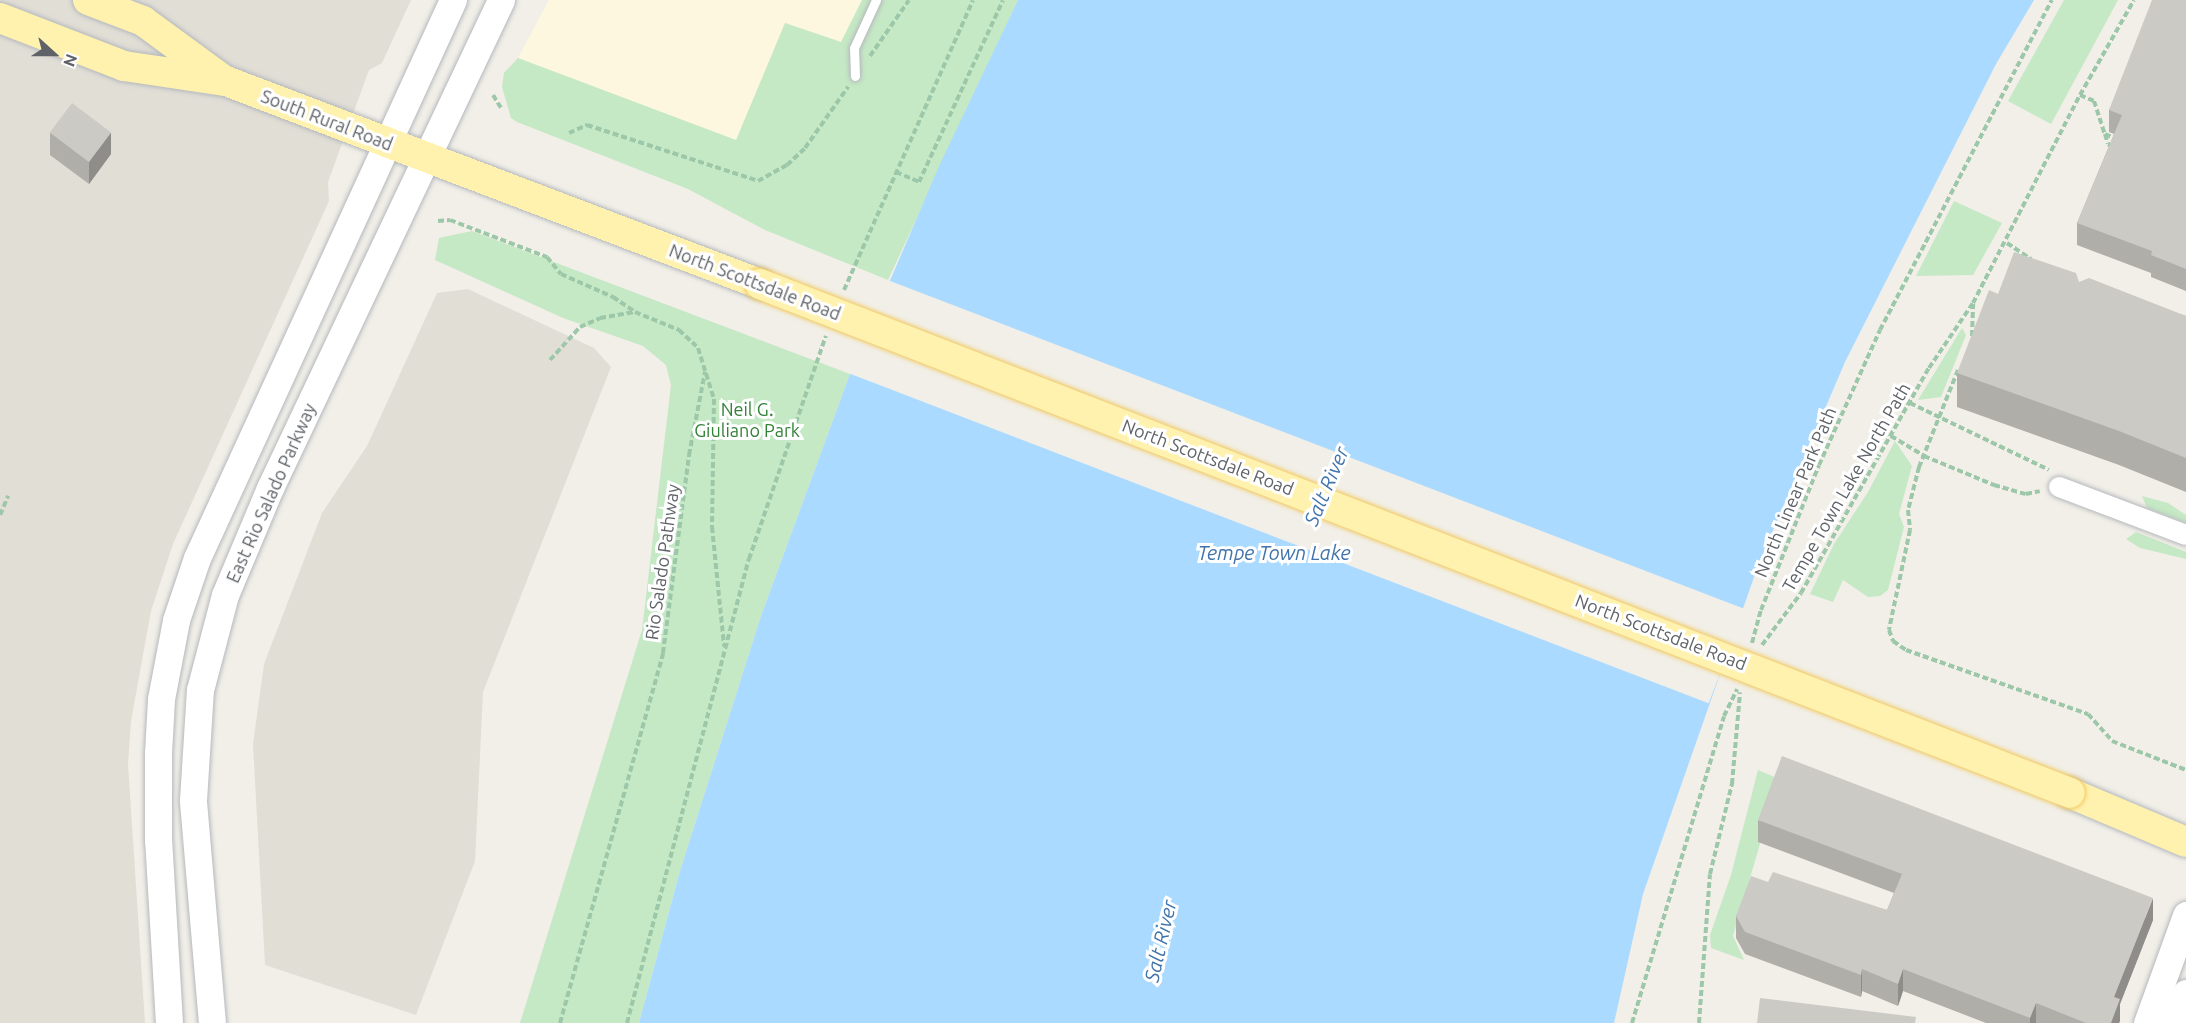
<!DOCTYPE html>
<html>
<head>
<meta charset="utf-8">
<style>
	body { margin:0 }
	#map { position:relative; width:2186px; height:1023px; overflow:hidden; background:#f1efe8; font-family:Ubuntu,sans-serif }
	div>[style] { position:absolute }
	.commercial>* { inset:0; background:#fef7e0 }
	.education>* { inset:0; background:#e1ded6 }
	.green>* { inset:0; background:#c5e8c5 }
	.water>* { inset:0; background:#aadaff }
	.pier>* { inset:0; background:#f1efe8; transform-origin:0 0 }
	.path>* { height:4px; margin-top:-2px; transform-origin:0; background:repeating-linear-gradient(90deg,#9cc7a9 0 6px,transparent 0 9px) }
	.roads { filter:drop-shadow(0 0 2px #b5b8bc) drop-shadow(0 0 2px #b5b8bc) }
	.lane>* { height:9px; margin:-4.5px; padding:0 4.5px; transform-origin:4.5px; border-radius:4.5px; background:#fff }
	.street>* { height:20px; margin:-10px; padding:0 10px; transform-origin:10px; border-radius:10px; background:#fff }
	.secondary>* { height:27px; margin:-13.5px; padding:0 13.5px; transform-origin:13.5px; border-radius:13.5px; background:#fff }
	.primary>* { height:30px; margin:-15px; padding:0 15px; transform-origin:15px; border-radius:15px; background:#fff2af }
	.bridges { filter:drop-shadow(0 0 2px #f2c960) drop-shadow(0 0 2px #f2c960) }
	.primary-bridge>* { height:30px; margin:-15px; padding:0 15px; transform-origin:15px; border-radius:15px; background:#fff2af }
	.wall>* { inset:0; background:#afaea9 }
	.shaded-wall>* { inset:0; background:#8f8d8a }
	.building>* { inset:0; background:#cccac5; transform-origin:0 0 }
	span { translate:-50% -50%; white-space:nowrap; text-align:center; line-height:1.15; -webkit-text-stroke:6px #fff; paint-order:stroke }
	.street-label { font-size:18px; color:#5f6368 }
	.park-label { font-size:18px; color:#348238 }
	.water-label { font-size:20px; color:#4174aa; font-style:italic }
	.north { position:absolute; left:24px; top:24px; width:60px; height:60px; -webkit-text-stroke:4px #fff; paint-order:stroke; rotate:111deg; font-size:16px; font-weight:700; line-height:24px; text-align:center; color:#5f6368 }
	.north::after { content:''; display:block; margin:auto; width:21px; height:27px; background:#5f6368; clip-path:polygon(50% 0,100% 100%,50% 72%,0 100%) }
</style>
</head>
<body>
<div id="map">
	<div class="commercial">
		<i style="clip-path:polygon(549px 0,862px 0,841px 42px,785px 23px,737px 141px,518px 58px)"></i>
	</div>
	<div class="education">
		<i style="clip-path:polygon(0 0,411px 0,382px 63px,369px 70px,328px 182px,329px 201px,173px 544px,151px 611px,131px 721px,128px 764px,145px 1023px,0 1023px)"></i>
		<i style="clip-path:polygon(468px 289px,594px 348px,611px 367px,483px 692px,475px 861px,416px 1015px,265px 965px,253px 744px,264px 664px,322px 513px,367px 446px,437px 293px)"></i>
	</div>
	<div class="green">
		<i style="clip-path:polygon(862px 0,1018px 0,888px 280px,765px 230px,688px 189px,517px 122px,511px 118px,502px 87px,504px 73px,518px 58px,736px 140px,785px 23px,841px 42px)"></i>
		<i style="clip-path:polygon(2064px 0,2118px 0,2051px 124px,2008px 101px)"></i>
		<i style="clip-path:polygon(1954px 201px,2002px 223px,1973px 275px,1916px 276px)"></i>
		<i style="clip-path:polygon(472px 231px,850px 374px,761px 616px,680px 871px,639px 1023px,520px 1023px,642px 630px,671px 385px,666px 365px,643px 346px,563px 318px,435px 260px,439px 238px)"></i>
		<i style="clip-path:polygon(1962px 328px,1966px 335px,1941px 397px,1918px 400px)"></i>
		<i style="clip-path:polygon(1895px 441px,1912px 466px,1899px 514px,1904px 527px,1888px 590px,1880px 596px,1868px 597px,1843px 580px,1833px 602px,1810px 594px,1834px 544px,1868px 492px)"></i>
		<i style="clip-path:polygon(2142px 496px,2168px 503px,2186px 515px,2186px 523px,2147px 508px)"></i>
		<i style="clip-path:polygon(2136px 532px,2186px 552px,2186px 559px,2140px 548px,2126px 539px)"></i>
		<i style="clip-path:polygon(1758px 770px,1779px 779px,1733px 936px,1744px 960px,1711px 948px,1710px 935px,1731px 875px)"></i>
	</div>
	<div class="water">
		<i style="clip-path:polygon(1018px 0,2034px 0,1996px 64px,1845px 362px,1759px 563px,1643px 894px,1614px 1023px,639px 1023px,680px 871px,761px 616px,850px 374px,940px 164px)"></i>
	</div>
	<div class="pier">
		<i style="left:885px;top:279px;width:921px;height:101px;rotate:21deg"></i>
	</div>
	<div class="path">
		<i style="left:870px;top:56px;width:68px;rotate:-55.1deg"></i>
		<i style="left:493px;top:95px;width:15px;rotate:58deg"></i>
		<i style="left:2080px;top:95px;width:15px;rotate:23deg"></i>
		<i style="left:2094px;top:101px;width:35px;rotate:72deg"></i>
		<i style="left:2105px;top:134px;width:13px;rotate:23deg"></i>
		<i style="left:569px;top:133px;width:20px;rotate:-24deg"></i>
		<i style="left:587px;top:125px;width:180px;rotate:18.1deg"></i>
		<i style="left:758px;top:181px;width:33px;rotate:-29deg"></i>
		<i style="left:787px;top:165px;width:25px;rotate:-43deg"></i>
		<i style="left:805px;top:148px;width:75px;rotate:-54.8deg"></i>
		<i style="left:2105px;top:134px;width:10px;rotate:73deg"></i>
		<i style="left:2108px;top:144px;width:7px;rotate:27deg"></i>
		<i style="left:896px;top:172px;width:25px;rotate:23deg"></i>
		<i style="left:919px;top:182px;width:200px;rotate:-65.2deg"></i>
		<i style="left:438px;top:221px;width:12px;rotate:-5deg"></i>
		<i style="left:450px;top:220px;width:104px;rotate:20.9deg"></i>
		<i style="left:547px;top:257px;width:22px;rotate:51deg"></i>
		<i style="left:561px;top:274px;width:57px;rotate:23.9deg"></i>
		<i style="left:613px;top:297px;width:27px;rotate:34deg"></i>
		<i style="left:635px;top:312px;width:48px;rotate:22.2deg"></i>
		<i style="left:679px;top:330px;width:26px;rotate:43deg"></i>
		<i style="left:698px;top:348px;width:53px;rotate:72.6deg"></i>
		<i style="left:714px;top:399px;width:128px;rotate:90.9deg"></i>
		<i style="left:712px;top:527px;width:120px;rotate:84.2deg"></i>
		<i style="left:2007px;top:243px;width:29px;rotate:34deg"></i>
		<i style="left:844px;top:290px;width:317px;rotate:-66deg"></i>
		<i style="left:1972px;top:336px;width:32px;rotate:-88deg"></i>
		<i style="left:550px;top:360px;width:45px;rotate:-47.7deg"></i>
		<i style="left:580px;top:327px;width:22px;rotate:-24deg"></i>
		<i style="left:600px;top:318px;width:35px;rotate:-10deg"></i>
		<i style="left:1958px;top:370px;width:105px;rotate:111.9deg"></i>
		<i style="left:1919px;top:467px;width:44px;rotate:104.3deg"></i>
		<i style="left:1908px;top:510px;width:20px;rotate:84deg"></i>
		<i style="left:1910px;top:530px;width:102px;rotate:101.9deg"></i>
		<i style="left:1889px;top:630px;width:12px;rotate:70deg"></i>
		<i style="left:1893px;top:641px;width:16px;rotate:35deg"></i>
		<i style="left:1906px;top:650px;width:193px;rotate:19.4deg"></i>
		<i style="left:2088px;top:714px;width:36px;rotate:48deg"></i>
		<i style="left:2112px;top:741px;width:79px;rotate:21.4deg"></i>
		<i style="left:1910px;top:403px;width:154px;rotate:25.7deg"></i>
		<i style="left:1891px;top:436px;width:39px;rotate:31deg"></i>
		<i style="left:1924px;top:456px;width:76px;rotate:22.5deg"></i>
		<i style="left:1994px;top:485px;width:33px;rotate:16deg"></i>
		<i style="left:2026px;top:494px;width:14px;rotate:-12deg"></i>
		<i style="left:0;top:515px;width:21px;rotate:-67deg"></i>
		<i style="left:1752px;top:643px;width:34px;rotate:-75deg"></i>
		<i style="left:1761px;top:610px;width:156px;rotate:-68.2deg"></i>
		<i style="left:1819px;top:465px;width:148px;rotate:-65.7deg"></i>
		<i style="left:1880px;top:330px;width:372px;rotate:-62.5deg"></i>
		<i style="left:1762px;top:645px;width:65px;rotate:-53.1deg"></i>
		<i style="left:1801px;top:593px;width:259px;rotate:-60.4deg"></i>
		<i style="left:1929px;top:368px;width:78px;rotate:-55.9deg"></i>
		<i style="left:1973px;top:303px;width:234px;rotate:-62.8deg"></i>
		<i style="left:2080px;top:95px;width:109px;rotate:-60.4deg"></i>
		<i style="left:560px;top:1023px;width:384px;rotate:-74.4deg"></i>
		<i style="left:663px;top:653px;width:200px;rotate:-82.5deg"></i>
		<i style="left:689px;top:455px;width:85px;rotate:-79.1deg"></i>
		<i style="left:627px;top:1023px;width:480px;rotate:-75.3deg"></i>
		<i style="left:749px;top:559px;width:236px;rotate:-71deg"></i>
		<i style="left:1632px;top:1023px;width:320px;rotate:-73.3deg"></i>
		<i style="left:1724px;top:716px;width:30px;rotate:-64deg"></i>
		<i style="left:1699px;top:1023px;width:149px;rotate:-85.8deg"></i>
		<i style="left:1710px;top:874px;width:93px;rotate:-76.3deg"></i>
		<i style="left:1732px;top:784px;width:92px;rotate:-85deg"></i>
	</div>
	<div class="roads">
		<div class="lane">
			<i style="left:855px;top:76px;width:28px;rotate:-92deg"></i>
			<i style="left:854px;top:48px;width:53px;rotate:-65.4deg"></i>
		</div>
		<div class="street">
			<i style="left:2059px;top:487px;width:136px;rotate:20.7deg"></i>
		</div>
		<div class="secondary">
			<i style="left:169px;top:1023px;width:183px;rotate:-93.4deg"></i>
			<i style="left:158px;top:840px;width:87px;rotate:-90deg"></i>
			<i style="left:158px;top:753px;width:54px;rotate:-86.8deg"></i>
			<i style="left:161px;top:699px;width:80px;rotate:-79.2deg"></i>
			<i style="left:176px;top:620px;width:65px;rotate:-71.3deg"></i>
			<i style="left:197px;top:558px;width:614px;rotate:-65.36deg"></i>
			<i style="left:212px;top:1023px;width:224px;rotate:-94.9deg"></i>
			<i style="left:193px;top:800px;width:110px;rotate:-86.4deg"></i>
			<i style="left:200px;top:690px;width:98px;rotate:-75.3deg"></i>
			<i style="left:225px;top:595px;width:116px;rotate:-67.2deg"></i>
			<i style="left:270px;top:488px;width:540px;rotate:-64.67deg"></i>
			<i style="left:2147px;top:1023px;width:115px;rotate:-70.1deg"></i>
			<i style="left:2175px;top:1023px;width:32px;rotate:-70deg"></i>
		</div>
		<div class="primary">
			<i style="left:88px;top:0;width:59px;rotate:20.9deg"></i>
			<i style="left:143px;top:21px;width:97px;rotate:36.2deg"></i>
			<i style="left:0;top:18px;width:133px;rotate:21.2deg"></i>
			<i style="left:124px;top:66px;width:103px;rotate:8.4deg"></i>
			<i style="left:226px;top:81px;width:571px;rotate:20.81deg"></i>
			<i style="left:2070px;top:793px;width:126px;rotate:22.9deg"></i>
		</div>
	</div>
	<div class="bridges">
		<div class="primary-bridge">
			<i style="left:760px;top:284px;width:1405px;rotate:21.23deg"></i>
		</div>
	</div>
	<div class="wall">
		<i style="clip-path:polygon(2186px 0,2186px 291px,2151px 277px,2151px 273px,2077px 245px,2077px 223px,2114px 134px,2109px 132px,2109px 110px)"></i>
		<i style="clip-path:polygon(50px 133px,111px 154px,89px 184px,50px 155px)"></i>
		<i style="clip-path:polygon(2079px 282px,2186px 316px,2186px 492px,2119px 465px,1957px 407px,1957px 373px,1998px 294px)"></i>
		<i style="clip-path:polygon(1758px 820px,2153px 920px,2120px 1004px,2120px 1021px,2119px 1023px,1986px 1023px,1903px 991px,1898px 1006px,1862px 991px,1861px 997px,1745px 954px,1736px 938px,1736px 916px,1768px 882px,1887px 910px,1894px 893px,1758px 842px)"></i>
	</div>
	<div class="shaded-wall">
		<i style="clip-path:polygon(111px 132px,111px 154px,89px 184px,89px 162px)"></i>
		<i style="clip-path:polygon(2153px 898px,2153px 920px,2120px 1004px,2120px 1021px,2119px 1023px,2111px 1023px,2114px 997px)"></i>
		<i style="clip-path:polygon(1862px 969px,1862px 991px,1861px 997px,1861px 975px)"></i>
		<i style="clip-path:polygon(1903px 969px,1903px 991px,1898px 1006px,1898px 984px)"></i>
		<i style="clip-path:polygon(2036px 1003px,2036px 1023px,2030px 1023px,2030px 1018px)"></i>
	</div>
	<div class="building">
		<i style="clip-path:polygon(2152px 0,2186px 0,2186px 269px,2151px 255px,2152px 251px,2077px 223px,2122px 115px,2109px 110px)"></i>
		<i style="left:72px;top:103px;width:49px;height:37px;rotate:37deg"></i>
		<i style="clip-path:polygon(2014px 252px,2076px 273px,2079px 282px,2089px 278px,2186px 316px,2186px 458px,2119px 431px,1957px 373px,1989px 290px,1998px 294px)"></i>
		<i style="clip-path:polygon(1782px 756px,2153px 898px,2114px 997px,2120px 999px,2111px 1023px,2086px 1023px,2036px 1003px,2030px 1018px,1903px 969px,1898px 984px,1862px 969px,1861px 975px,1745px 932px,1736px 916px,1751px 876px,1768px 882px,1773px 872px,1887px 910px,1902px 874px,1758px 820px)"></i>
		<i style="clip-path:polygon(1760px 998px,1916px 1017px,1915px 1023px,1757px 1023px)"></i>
	</div>
	<div class="street-label">
		<span style="left:327px;top:120px;rotate:21deg">South Rural Road</span>
		<span style="left:755px;top:282px;rotate:21deg">North Scottsdale Road</span>
		<span style="left:1208px;top:457px;rotate:21deg">North Scottsdale Road</span>
		<span style="left:1846px;top:487px;rotate:-60deg">Tempe Town Lake North Path</span>
		<span style="left:1795px;top:492px;rotate:-67deg">North Linear Park Path</span>
		<span style="left:271px;top:493px;rotate:-66deg">East Rio Salado Parkway</span>
		<span style="left:662px;top:562px;rotate:-82deg">Rio Salado Pathway</span>
		<span style="left:1661px;top:632px;rotate:21deg">North Scottsdale Road</span>
	</div>
	<div class="park-label">
		<span style="left:747px;top:420px">Neil G.<br>Giuliano Park</span>
	</div>
	<div class="water-label">
		<span style="left:1326px;top:486px;rotate:-67deg">Salt River</span>
		<span style="left:1274px;top:552px">Tempe Town Lake</span>
		<span style="left:1160px;top:941px;rotate:-77deg">Salt River</span>
	</div>
	<div class="north">N</div>
</div>
</body>
</html>
